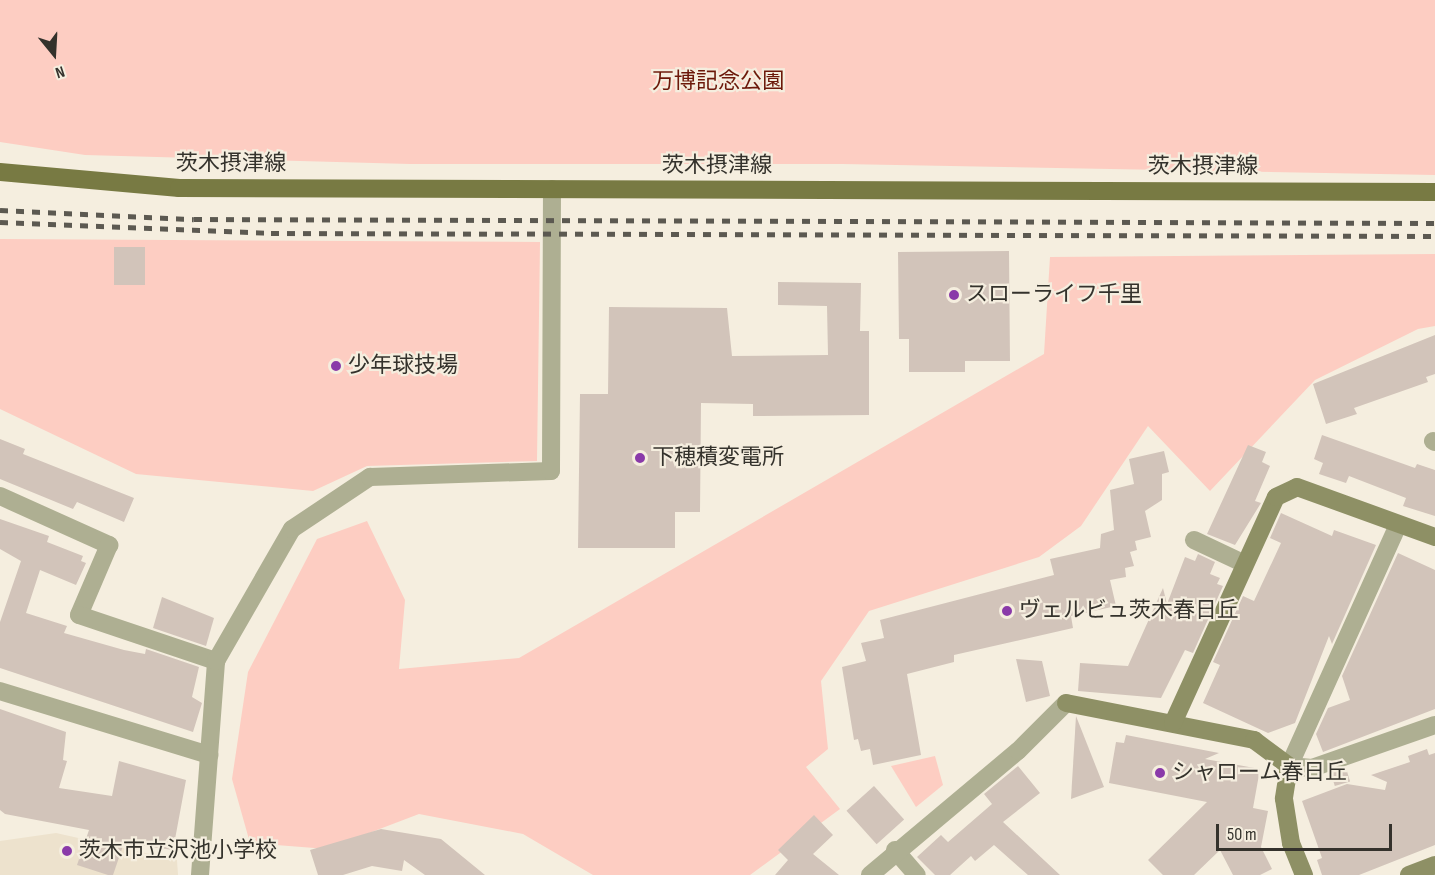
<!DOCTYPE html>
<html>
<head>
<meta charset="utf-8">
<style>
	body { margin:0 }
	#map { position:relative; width:1435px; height:875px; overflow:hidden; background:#f5eedf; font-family:"Sofia Sans Condensed","Noto Sans JP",sans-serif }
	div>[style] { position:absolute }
	.built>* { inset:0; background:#ede2cd }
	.green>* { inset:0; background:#fdcdc2 }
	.building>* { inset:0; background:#d2c4ba; transform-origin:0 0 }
	.street>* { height:18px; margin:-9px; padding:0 9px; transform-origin:9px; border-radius:9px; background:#aeaf92 }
	.secondary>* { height:18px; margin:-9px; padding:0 9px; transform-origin:9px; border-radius:9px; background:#8e9065 }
	.primary>* { height:18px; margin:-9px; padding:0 9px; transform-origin:9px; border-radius:9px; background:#787a43 }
	.rail>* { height:4.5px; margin-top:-2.25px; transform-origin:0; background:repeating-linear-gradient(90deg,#5c5951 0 8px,transparent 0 16px) }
	.dots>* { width:16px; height:16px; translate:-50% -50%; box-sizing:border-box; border:3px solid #f5eedf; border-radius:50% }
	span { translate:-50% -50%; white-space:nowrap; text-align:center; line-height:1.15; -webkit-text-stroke:4.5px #f5eedf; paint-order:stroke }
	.park-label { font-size:22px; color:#6c1809 }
	.street-label { font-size:22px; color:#34322c }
	.poi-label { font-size:22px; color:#34322c }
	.left { translate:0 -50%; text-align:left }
	.north { position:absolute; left:24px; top:24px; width:60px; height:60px; -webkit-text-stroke:4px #f5eedf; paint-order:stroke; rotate:162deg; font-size:16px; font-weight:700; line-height:24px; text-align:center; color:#34322c }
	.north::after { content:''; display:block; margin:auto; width:21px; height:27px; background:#34322c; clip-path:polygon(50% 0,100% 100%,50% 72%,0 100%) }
	.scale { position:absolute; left:1216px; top:824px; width:176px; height:27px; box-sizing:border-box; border:3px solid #34322c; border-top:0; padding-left:8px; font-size:18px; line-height:21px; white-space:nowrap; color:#34322c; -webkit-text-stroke:4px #f5eedf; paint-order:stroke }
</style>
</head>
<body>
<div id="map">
	<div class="built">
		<i style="clip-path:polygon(56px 833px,177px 860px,178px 875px,0 875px,0 841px)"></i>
	</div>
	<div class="green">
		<i style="clip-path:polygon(0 0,1435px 0,1435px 175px,842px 164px,410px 164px,85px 155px,0 142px)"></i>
		<i style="clip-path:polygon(0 239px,540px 242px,537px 461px,367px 466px,313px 491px,136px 474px,0 409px)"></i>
		<i style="clip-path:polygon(1435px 254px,1435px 326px,1418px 329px,1315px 380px,1210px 491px,1148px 426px,1081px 526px,1039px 557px,869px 611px,821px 681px,828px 749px,806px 767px,840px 809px,750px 875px,593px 875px,523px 834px,419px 814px,327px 849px,250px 843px,232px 779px,248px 672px,317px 539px,367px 521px,405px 600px,399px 669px,519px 658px,1044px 354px,1050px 257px)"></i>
		<i style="clip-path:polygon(935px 756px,943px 785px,916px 807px,891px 766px)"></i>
	</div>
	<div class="building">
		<i style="left:114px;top:247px;width:31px;height:38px"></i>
		<i style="clip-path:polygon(1009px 251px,1010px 361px,965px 361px,965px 372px,909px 372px,909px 339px,899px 339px,898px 252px)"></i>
		<i style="clip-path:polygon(778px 282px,861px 283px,860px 331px,869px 331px,869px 415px,753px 416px,753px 404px,701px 403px,700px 512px,675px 512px,675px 548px,578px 548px,580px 394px,608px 394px,609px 307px,727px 308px,732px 356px,828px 355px,827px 306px,778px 305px)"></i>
		<i style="clip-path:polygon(1435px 335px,1435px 374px,1426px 377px,1428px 382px,1354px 408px,1357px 414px,1326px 424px,1313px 384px)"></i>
		<i style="clip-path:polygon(1322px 435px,1415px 468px,1417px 464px,1435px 470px,1435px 516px,1403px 506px,1406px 498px,1349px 476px,1346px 483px,1319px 474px,1323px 463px,1314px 459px)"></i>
		<i style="clip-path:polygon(0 439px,25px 449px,23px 454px,134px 498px,124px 522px,77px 502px,73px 509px,0 479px)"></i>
		<i style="clip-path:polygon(1248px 445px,1266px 452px,1262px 462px,1270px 466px,1255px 501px,1261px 503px,1235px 545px,1207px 534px)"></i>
		<i style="clip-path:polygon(1164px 451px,1169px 472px,1162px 474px,1162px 500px,1145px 511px,1151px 537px,1135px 541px,1137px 550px,1130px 552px,1134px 566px,1125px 568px,1126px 577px,1110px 580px,1116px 606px,1071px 616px,1073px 628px,954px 655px,954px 662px,907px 674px,921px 755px,873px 765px,870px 749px,861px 751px,858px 739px,854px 740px,842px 667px,866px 661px,861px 643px,884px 638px,880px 620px,1054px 575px,1050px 559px,1100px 548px,1101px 534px,1114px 530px,1110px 490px,1134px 484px,1129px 459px)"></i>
		<i style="clip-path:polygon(1281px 513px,1332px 536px,1334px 530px,1376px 545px,1332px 644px,1329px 636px,1295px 723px,1268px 733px,1203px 703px,1220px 665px,1213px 662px,1243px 596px,1254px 601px,1281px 543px,1270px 538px)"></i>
		<i style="clip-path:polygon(0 519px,49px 536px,47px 542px,83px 556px,81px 561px,86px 563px,76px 585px,40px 570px,26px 613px,67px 626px,64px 633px,124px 650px,145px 654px,146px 649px,199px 667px,192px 697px,202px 703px,193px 732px,0 668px,0 622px,21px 561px,0 549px)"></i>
		<i style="clip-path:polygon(1398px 553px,1435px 570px,1435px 709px,1323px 752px,1316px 734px,1328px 708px,1350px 700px,1342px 676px)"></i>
		<i style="clip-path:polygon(1198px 554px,1215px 562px,1210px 574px,1220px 578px,1217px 584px,1223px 586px,1193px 653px,1185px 650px,1161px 698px,1078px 691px,1080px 663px,1128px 666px,1163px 588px,1167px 604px,1185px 557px,1195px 561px)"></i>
		<i style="clip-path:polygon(162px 597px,214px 618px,206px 646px,153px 628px)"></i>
		<i style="clip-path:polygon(1016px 659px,1042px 661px,1050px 696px,1026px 702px)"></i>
		<i style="clip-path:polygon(0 709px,66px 732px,63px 760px,67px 761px,59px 788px,112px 796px,119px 761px,186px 780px,173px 850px,124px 843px,113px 875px,108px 875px,77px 865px,89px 830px,5px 814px,0 810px)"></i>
		<i style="clip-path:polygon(1076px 716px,1104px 787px,1071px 799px)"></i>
		<i style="clip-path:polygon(1126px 735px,1219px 753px,1205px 759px,1260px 769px,1253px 808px,1268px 811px,1261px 847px,1272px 869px,1260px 875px,1233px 875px,1220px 850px,1194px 875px,1163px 875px,1148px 860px,1207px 802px,1109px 783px,1116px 742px,1124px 743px)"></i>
		<i style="clip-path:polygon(1427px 749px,1429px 755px,1435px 753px,1435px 845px,1359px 875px,1322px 875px,1317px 860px,1322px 858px,1302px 801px,1347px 784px,1385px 790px,1387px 782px,1371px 775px,1410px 762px,1408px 756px)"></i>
		<i style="clip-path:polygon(1018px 766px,1040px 793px,1003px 822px,1060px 875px,1028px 875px,994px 845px,975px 861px,971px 856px,950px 875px,935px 875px,917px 857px,941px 835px,948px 842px,992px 804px,984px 794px)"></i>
		<i style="left:1346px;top:768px;width:14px;height:16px;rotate:73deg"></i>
		<i style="left:874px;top:786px;width:45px;height:37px;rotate:48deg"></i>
		<i style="clip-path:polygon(814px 815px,833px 835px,813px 854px,839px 875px,775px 875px,788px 860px,778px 850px)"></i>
		<i style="clip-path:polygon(381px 829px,441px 839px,485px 875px,425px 875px,404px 860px,402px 871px,372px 866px,343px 875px,318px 875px,310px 850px)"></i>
	</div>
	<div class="street">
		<i style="left:1433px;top:441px;width:2px;rotate:27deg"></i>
		<i style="left:0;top:496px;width:120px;rotate:24.2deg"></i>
		<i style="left:109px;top:545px;width:76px;rotate:113.2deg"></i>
		<i style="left:79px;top:615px;width:145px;rotate:18.6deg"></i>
		<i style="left:1398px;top:525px;width:265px;rotate:114.3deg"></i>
		<i style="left:1289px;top:766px;width:23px;rotate:5deg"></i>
		<i style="left:1312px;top:768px;width:130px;rotate:-19.3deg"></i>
		<i style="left:1194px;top:540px;width:56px;rotate:25.2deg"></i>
		<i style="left:0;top:691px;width:219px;rotate:17deg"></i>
		<i style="left:895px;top:850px;width:33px;rotate:49deg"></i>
		<i style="left:200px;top:875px;width:215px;rotate:-85.7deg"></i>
		<i style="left:216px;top:661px;width:152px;rotate:-60.1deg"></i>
		<i style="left:292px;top:529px;width:94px;rotate:-33.7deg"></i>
		<i style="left:370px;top:477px;width:181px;rotate:-1.9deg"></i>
		<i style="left:551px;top:471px;width:282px;rotate:-89.8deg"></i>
		<i style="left:870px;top:875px;width:193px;rotate:-40deg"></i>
		<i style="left:1018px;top:751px;width:68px;rotate:-45deg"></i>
	</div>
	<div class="secondary">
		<i style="left:1066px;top:703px;width:192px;rotate:11.1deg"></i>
		<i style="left:1254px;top:740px;width:44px;rotate:36.6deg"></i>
		<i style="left:1289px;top:766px;width:33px;rotate:99deg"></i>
		<i style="left:1284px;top:799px;width:45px;rotate:81deg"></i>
		<i style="left:1291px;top:843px;width:35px;rotate:68deg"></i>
		<i style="left:1173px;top:723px;width:248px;rotate:-65.5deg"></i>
		<i style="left:1276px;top:497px;width:23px;rotate:-25deg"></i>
		<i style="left:1297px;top:487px;width:147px;rotate:19.9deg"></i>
		<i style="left:1409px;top:875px;width:28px;rotate:-21deg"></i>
	</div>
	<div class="primary">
		<i style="left:0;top:172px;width:180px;rotate:5.1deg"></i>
		<i style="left:179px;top:188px;width:1256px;rotate:0.18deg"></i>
	</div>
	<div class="rail">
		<i style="left:0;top:210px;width:194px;rotate:2.7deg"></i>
		<i style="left:194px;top:219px;width:1241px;rotate:0.18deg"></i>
		<i style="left:0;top:222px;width:271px;rotate:2.3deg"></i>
		<i style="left:271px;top:233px;width:1164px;rotate:0.15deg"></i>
	</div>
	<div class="dots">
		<i style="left:954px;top:295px;background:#8a3aa9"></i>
		<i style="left:336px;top:366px;background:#8a3aa9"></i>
		<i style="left:640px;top:458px;background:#8a3aa9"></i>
		<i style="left:1007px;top:611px;background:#8a3aa9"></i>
		<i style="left:1160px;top:773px;background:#8a3aa9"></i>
		<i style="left:67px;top:851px;background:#8a3aa9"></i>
	</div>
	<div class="park-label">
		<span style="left:718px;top:82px">万博記念公園</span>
	</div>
	<div class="street-label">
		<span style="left:231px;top:164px">茨木摂津線</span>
		<span style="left:717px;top:166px">茨木摂津線</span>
		<span style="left:1203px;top:167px">茨木摂津線</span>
	</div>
	<div class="poi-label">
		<span class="left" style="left:966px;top:295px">スローライフ千里</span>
		<span class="left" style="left:348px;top:366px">少年球技場</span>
		<span class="left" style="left:652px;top:458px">下穂積変電所</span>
		<span class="left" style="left:1019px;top:611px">ヴェルビュ茨木春日丘</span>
		<span class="left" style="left:1172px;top:773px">シャローム春日丘</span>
		<span class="left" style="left:79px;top:851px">茨木市立沢池小学校</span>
	</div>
	<div class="north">N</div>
	<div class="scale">50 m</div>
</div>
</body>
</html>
